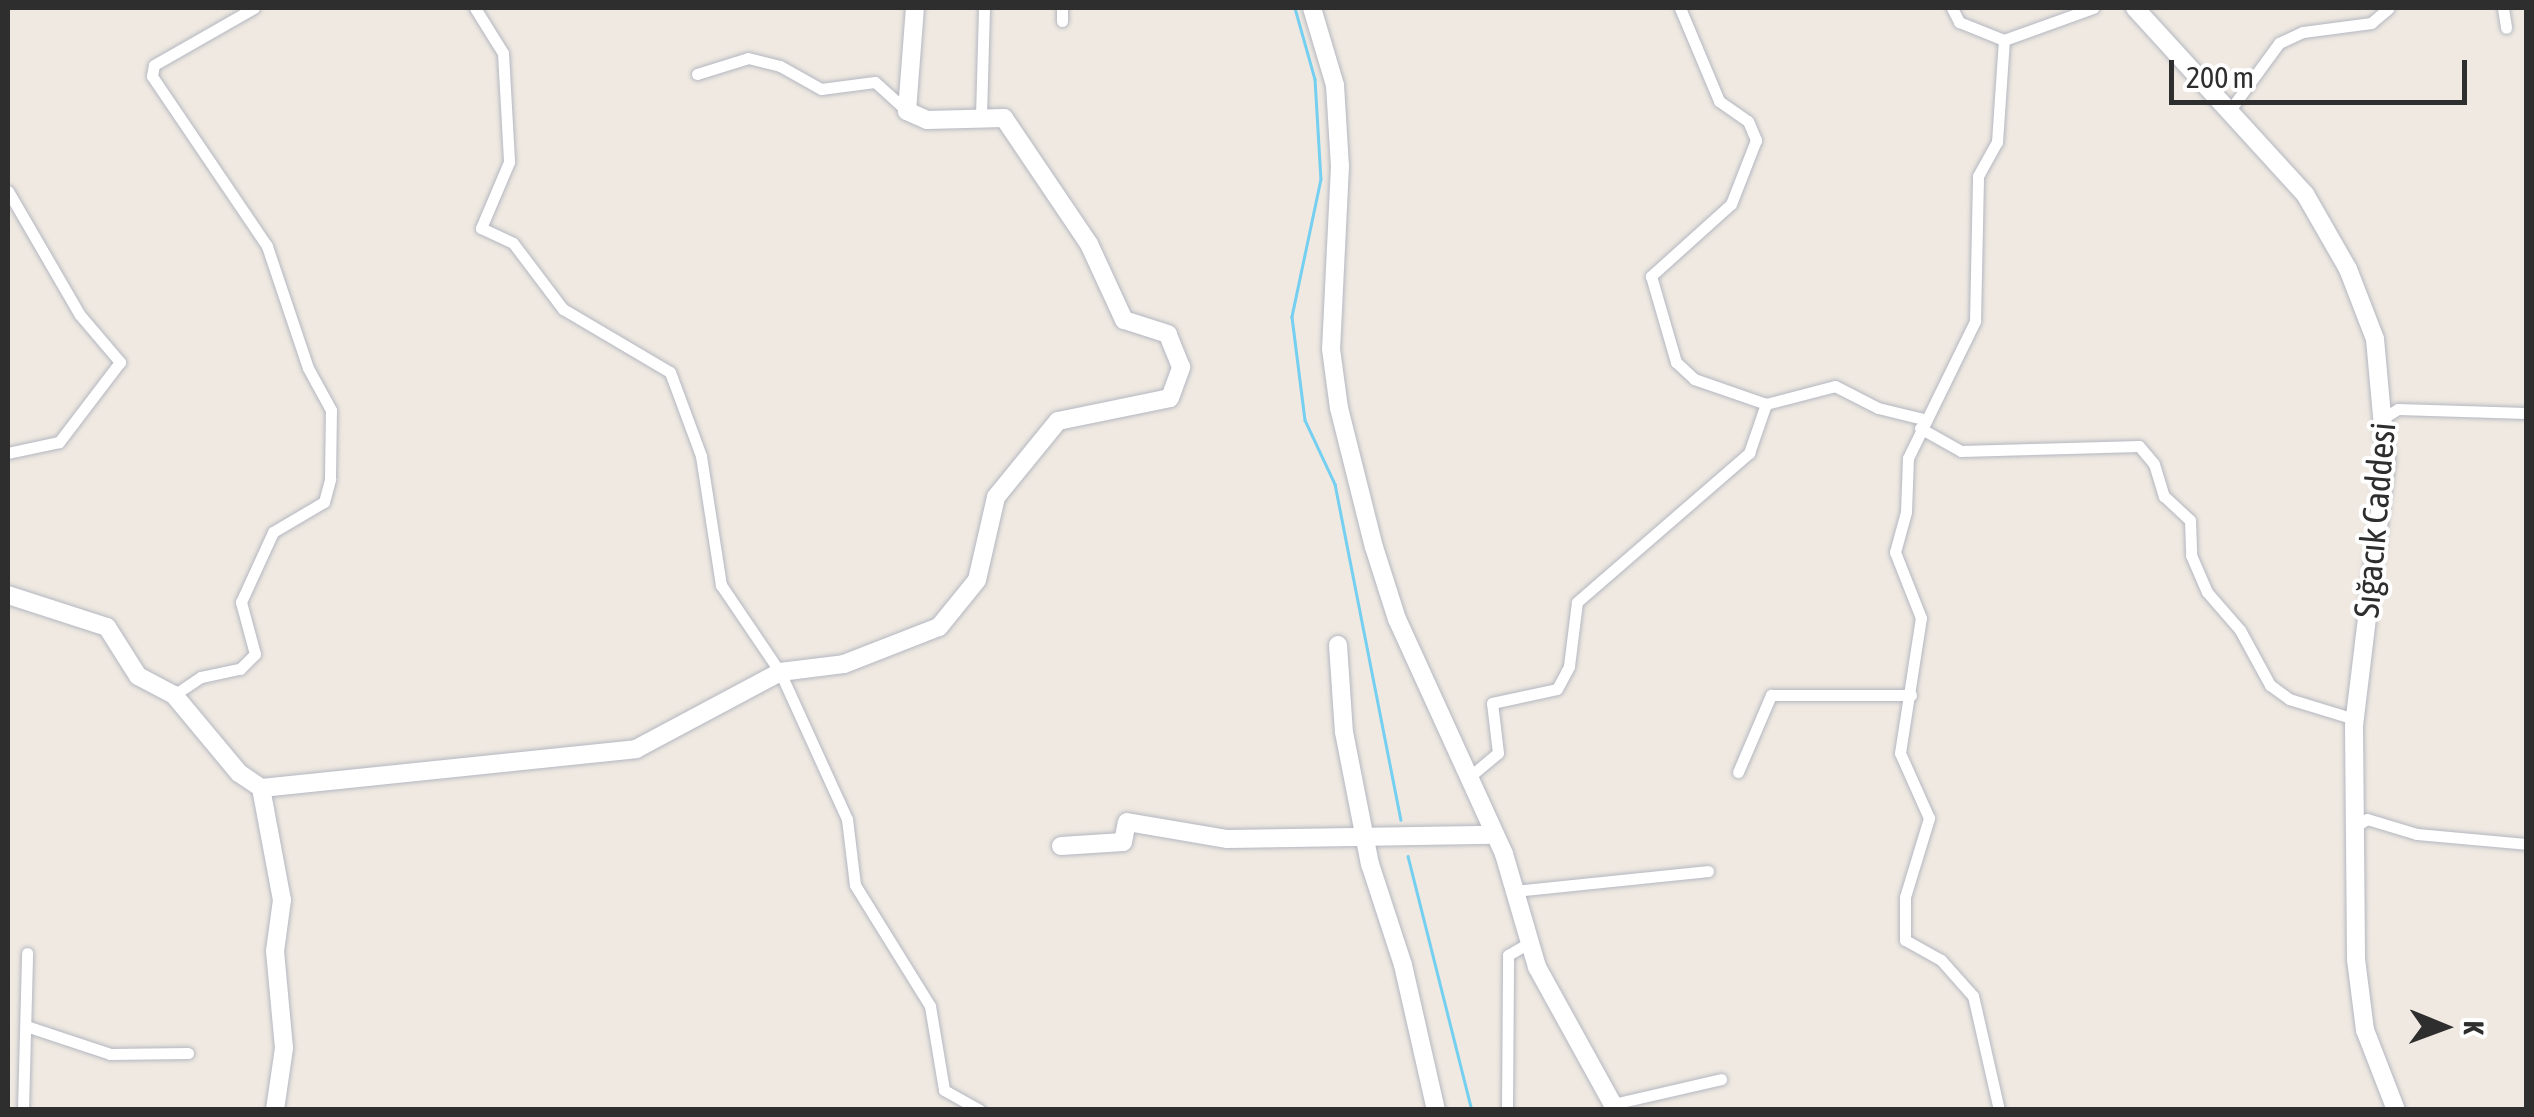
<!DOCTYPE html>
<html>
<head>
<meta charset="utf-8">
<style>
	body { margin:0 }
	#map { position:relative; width:2534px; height:1117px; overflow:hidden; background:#efe9e1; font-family:"Asap Condensed",sans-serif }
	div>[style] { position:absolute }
	.stream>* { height:2.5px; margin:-1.25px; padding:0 1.25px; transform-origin:1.25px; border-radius:1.25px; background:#75cff0 }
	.roads { filter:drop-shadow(0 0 2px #b4b7c1) drop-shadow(0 0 2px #b4b7c1) }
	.street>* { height:11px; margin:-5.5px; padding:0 5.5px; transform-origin:5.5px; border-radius:5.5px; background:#fff }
	.secondary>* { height:18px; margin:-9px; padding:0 9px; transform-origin:9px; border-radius:9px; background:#fff }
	span { translate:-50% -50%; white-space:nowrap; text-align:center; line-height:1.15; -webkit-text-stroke:8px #fff; paint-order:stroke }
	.street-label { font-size:35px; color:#2e2e2e }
	.frame { position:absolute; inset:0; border:10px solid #2e2e2e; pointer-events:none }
	.north { position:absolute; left:2394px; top:977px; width:100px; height:100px; -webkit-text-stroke:8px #fff; paint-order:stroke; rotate:91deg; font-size:28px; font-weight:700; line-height:40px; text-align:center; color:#2e2e2e }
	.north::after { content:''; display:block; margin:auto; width:35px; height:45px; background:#2e2e2e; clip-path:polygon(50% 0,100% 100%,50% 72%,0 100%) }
	.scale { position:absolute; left:2169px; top:60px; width:298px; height:45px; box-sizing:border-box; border:5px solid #2e2e2e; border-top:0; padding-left:12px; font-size:30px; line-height:35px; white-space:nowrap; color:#2e2e2e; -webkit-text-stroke:8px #fff; paint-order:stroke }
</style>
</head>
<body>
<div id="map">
	<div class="stream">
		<i style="left:1295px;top:8px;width:74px;rotate:74.3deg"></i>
		<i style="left:1315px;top:79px;width:100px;rotate:86.6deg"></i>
		<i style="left:1321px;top:179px;width:141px;rotate:101.9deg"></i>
		<i style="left:1292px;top:317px;width:104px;rotate:82.8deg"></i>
		<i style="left:1305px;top:420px;width:71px;rotate:64.9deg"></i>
		<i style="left:1335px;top:484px;width:342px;rotate:78.9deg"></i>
		<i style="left:1408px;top:856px;width:262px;rotate:75.9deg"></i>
	</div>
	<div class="roads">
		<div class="street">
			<i style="left:475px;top:8px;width:53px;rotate:58.1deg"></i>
			<i style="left:503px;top:53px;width:109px;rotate:86.8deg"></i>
			<i style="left:509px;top:162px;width:72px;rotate:113deg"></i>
			<i style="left:481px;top:228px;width:35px;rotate:25deg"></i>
			<i style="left:513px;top:243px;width:83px;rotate:52.9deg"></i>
			<i style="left:563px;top:309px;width:124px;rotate:30.5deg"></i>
			<i style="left:670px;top:372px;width:90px;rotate:69.7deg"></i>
			<i style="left:701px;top:456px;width:131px;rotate:81.2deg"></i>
			<i style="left:721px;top:585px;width:105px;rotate:55.9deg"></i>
			<i style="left:780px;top:672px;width:162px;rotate:65.5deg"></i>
			<i style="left:847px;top:819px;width:66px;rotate:83.1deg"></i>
			<i style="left:855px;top:885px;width:142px;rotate:58.2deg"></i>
			<i style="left:930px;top:1006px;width:85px;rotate:80.5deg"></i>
			<i style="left:944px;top:1090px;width:41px;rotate:29.1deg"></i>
			<i style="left:1680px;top:8px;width:101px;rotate:67.2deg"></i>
			<i style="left:1719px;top:101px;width:35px;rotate:35deg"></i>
			<i style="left:1748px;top:121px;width:21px;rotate:67deg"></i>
			<i style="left:1756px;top:140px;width:69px;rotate:111.3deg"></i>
			<i style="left:1731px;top:204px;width:108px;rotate:138deg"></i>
			<i style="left:1651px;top:276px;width:90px;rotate:73.8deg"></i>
			<i style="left:1676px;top:362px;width:25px;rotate:43deg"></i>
			<i style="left:1694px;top:379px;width:76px;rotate:19.1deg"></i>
			<i style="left:1766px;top:404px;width:71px;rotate:-14.6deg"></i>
			<i style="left:1835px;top:386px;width:48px;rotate:27.1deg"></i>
			<i style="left:1878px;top:408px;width:46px;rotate:13.7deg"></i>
			<i style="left:1952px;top:8px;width:16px;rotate:63deg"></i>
			<i style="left:1959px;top:22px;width:48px;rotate:21.8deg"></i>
			<i style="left:2004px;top:40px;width:95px;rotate:-19.8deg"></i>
			<i style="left:2503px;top:8px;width:20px;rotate:81deg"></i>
			<i style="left:1062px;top:21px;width:13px;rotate:-90deg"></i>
			<i style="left:697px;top:74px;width:53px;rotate:-17.4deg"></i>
			<i style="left:748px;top:58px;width:33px;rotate:14deg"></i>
			<i style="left:780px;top:66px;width:47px;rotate:29.3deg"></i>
			<i style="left:821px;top:89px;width:54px;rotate:-7.4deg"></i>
			<i style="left:875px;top:82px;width:43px;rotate:42.2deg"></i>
			<i style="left:2230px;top:110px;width:83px;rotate:-53.8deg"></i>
			<i style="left:2279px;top:43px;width:26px;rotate:-25deg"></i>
			<i style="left:2303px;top:32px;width:69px;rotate:-7.5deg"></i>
			<i style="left:2371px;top:23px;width:23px;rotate:-40deg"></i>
			<i style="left:981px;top:116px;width:108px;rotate:-88.4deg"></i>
			<i style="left:8px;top:191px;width:143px;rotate:59.9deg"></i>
			<i style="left:80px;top:315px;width:62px;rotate:49.6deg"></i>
			<i style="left:120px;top:362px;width:101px;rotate:127.3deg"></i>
			<i style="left:59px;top:442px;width:52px;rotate:167.8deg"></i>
			<i style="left:2385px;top:417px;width:15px;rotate:-32deg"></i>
			<i style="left:2398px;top:409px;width:128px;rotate:1.8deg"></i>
			<i style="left:1920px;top:428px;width:47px;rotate:29.3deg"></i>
			<i style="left:1961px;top:451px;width:178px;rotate:-1.6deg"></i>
			<i style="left:2139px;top:446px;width:23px;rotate:50deg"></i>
			<i style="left:2154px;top:464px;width:34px;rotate:73deg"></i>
			<i style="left:2164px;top:496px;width:35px;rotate:43deg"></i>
			<i style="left:2190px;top:520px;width:35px;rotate:88deg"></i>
			<i style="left:2191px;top:555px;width:40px;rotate:66.6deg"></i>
			<i style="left:2207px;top:592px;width:50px;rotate:49deg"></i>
			<i style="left:2240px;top:630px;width:63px;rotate:61.4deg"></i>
			<i style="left:2270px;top:685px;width:24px;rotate:36deg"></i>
			<i style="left:2289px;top:699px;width:65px;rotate:17deg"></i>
			<i style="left:2351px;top:718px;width:7px;rotate:74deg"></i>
			<i style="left:174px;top:695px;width:32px;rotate:-34deg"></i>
			<i style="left:201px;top:677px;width:40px;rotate:-12deg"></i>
			<i style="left:240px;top:669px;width:21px;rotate:-45deg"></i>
			<i style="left:255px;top:654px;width:54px;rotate:-105.1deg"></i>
			<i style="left:241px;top:602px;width:77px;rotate:-65.4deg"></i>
			<i style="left:273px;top:532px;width:59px;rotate:-30.5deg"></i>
			<i style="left:324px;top:502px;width:24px;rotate:-75deg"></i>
			<i style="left:330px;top:479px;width:69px;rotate:-89.2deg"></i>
			<i style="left:331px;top:410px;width:48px;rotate:-118.7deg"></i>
			<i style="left:308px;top:368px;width:129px;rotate:-108.6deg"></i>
			<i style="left:267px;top:246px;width:205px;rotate:-124.1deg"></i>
			<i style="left:152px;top:76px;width:11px;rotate:-80deg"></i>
			<i style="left:154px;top:65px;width:115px;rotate:-29.7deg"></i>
			<i style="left:1738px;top:772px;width:84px;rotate:-66.8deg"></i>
			<i style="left:1771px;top:695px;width:140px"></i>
			<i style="left:1468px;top:778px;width:39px;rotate:-40deg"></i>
			<i style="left:1498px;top:753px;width:50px;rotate:-96.8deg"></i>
			<i style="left:1492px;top:703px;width:66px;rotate:-12.2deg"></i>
			<i style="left:1557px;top:689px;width:26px;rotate:-62deg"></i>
			<i style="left:1569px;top:666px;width:64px;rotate:-82.9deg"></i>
			<i style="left:1577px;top:602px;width:228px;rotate:-40.9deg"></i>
			<i style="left:1749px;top:453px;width:52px;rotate:-70.9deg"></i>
			<i style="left:2355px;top:827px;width:14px;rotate:-34deg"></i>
			<i style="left:2367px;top:819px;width:52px;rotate:16.7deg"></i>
			<i style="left:2417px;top:834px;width:109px;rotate:5.2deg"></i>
			<i style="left:1515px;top:891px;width:194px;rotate:-5.9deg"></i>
			<i style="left:26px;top:1026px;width:89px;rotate:18.4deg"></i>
			<i style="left:110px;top:1054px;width:78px;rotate:-0.7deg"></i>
			<i style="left:1613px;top:1104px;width:111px;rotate:-13deg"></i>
			<i style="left:23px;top:1110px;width:157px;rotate:-88.5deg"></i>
			<i style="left:1507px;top:1110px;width:155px;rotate:-89.6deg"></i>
			<i style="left:1508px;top:955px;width:24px;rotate:-30deg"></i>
			<i style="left:1999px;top:1110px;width:117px;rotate:-102.8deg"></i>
			<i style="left:1973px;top:996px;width:48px;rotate:-131.6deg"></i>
			<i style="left:1941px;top:960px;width:41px;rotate:-150.9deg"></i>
			<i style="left:1905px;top:940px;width:43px;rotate:-90deg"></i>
			<i style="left:1905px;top:897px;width:83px;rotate:-73.1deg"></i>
			<i style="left:1929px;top:818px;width:71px;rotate:-114deg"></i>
			<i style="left:1900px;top:753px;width:137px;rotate:-81.2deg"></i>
			<i style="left:1921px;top:618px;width:71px;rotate:-111.5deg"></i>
			<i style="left:1895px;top:552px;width:41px;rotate:-74.6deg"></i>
			<i style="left:1906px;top:512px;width:54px;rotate:-87.9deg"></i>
			<i style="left:1908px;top:458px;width:153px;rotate:-63.9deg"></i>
			<i style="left:1975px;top:321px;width:145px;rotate:-88.8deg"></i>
			<i style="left:1978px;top:176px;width:39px;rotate:-61deg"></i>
			<i style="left:1997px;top:142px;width:102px;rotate:-86.1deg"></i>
		</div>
		<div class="secondary">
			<i style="left:1312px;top:8px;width:80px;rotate:73.4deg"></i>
			<i style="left:1335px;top:85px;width:81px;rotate:86.5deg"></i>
			<i style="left:1340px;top:166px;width:183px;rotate:92.8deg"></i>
			<i style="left:1331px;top:349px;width:60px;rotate:82.3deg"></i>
			<i style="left:1339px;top:408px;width:143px;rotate:75.9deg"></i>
			<i style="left:1374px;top:547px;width:76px;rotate:72.3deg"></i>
			<i style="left:1397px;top:619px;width:258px;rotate:65.5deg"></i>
			<i style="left:1504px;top:854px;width:118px;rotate:73.7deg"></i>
			<i style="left:1537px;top:967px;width:163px;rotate:61.1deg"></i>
			<i style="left:2135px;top:8px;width:252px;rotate:47.6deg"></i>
			<i style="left:2305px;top:194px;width:86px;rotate:60.2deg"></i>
			<i style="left:2348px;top:269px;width:75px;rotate:68.9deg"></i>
			<i style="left:2375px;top:339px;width:122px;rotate:84.8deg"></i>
			<i style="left:2386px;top:461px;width:267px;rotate:96.9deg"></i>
			<i style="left:2354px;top:726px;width:233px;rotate:89.5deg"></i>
			<i style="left:2356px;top:959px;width:72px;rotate:82.8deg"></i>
			<i style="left:2365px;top:1030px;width:86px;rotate:68.8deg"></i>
			<i style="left:8px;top:595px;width:104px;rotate:17.9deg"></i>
			<i style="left:107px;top:627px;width:58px;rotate:57.7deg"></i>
			<i style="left:138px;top:676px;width:41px;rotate:27.8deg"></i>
			<i style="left:174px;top:695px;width:102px;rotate:50.2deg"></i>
			<i style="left:239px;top:773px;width:27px;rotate:34deg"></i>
			<i style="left:261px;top:788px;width:377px;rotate:-5.9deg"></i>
			<i style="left:636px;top:749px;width:163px;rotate:-28.1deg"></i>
			<i style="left:780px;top:672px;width:64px;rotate:-7.1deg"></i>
			<i style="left:844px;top:664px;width:102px;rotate:-21.3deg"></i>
			<i style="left:939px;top:627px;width:60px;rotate:-51deg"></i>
			<i style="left:977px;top:580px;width:85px;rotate:-77.1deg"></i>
			<i style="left:996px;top:497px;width:98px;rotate:-50.8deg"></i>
			<i style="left:1058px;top:421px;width:114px;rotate:-11.6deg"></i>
			<i style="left:1170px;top:398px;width:33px;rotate:-70deg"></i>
			<i style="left:1181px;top:367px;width:35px;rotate:-112deg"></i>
			<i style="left:1168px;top:334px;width:46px;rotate:-162.3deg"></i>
			<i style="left:1124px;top:320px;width:84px;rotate:-114.7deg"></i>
			<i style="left:1089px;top:244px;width:152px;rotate:-124deg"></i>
			<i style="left:1004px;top:118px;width:77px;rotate:178.5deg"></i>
			<i style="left:927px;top:120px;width:22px;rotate:-156deg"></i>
			<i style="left:907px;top:111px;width:103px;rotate:-85.6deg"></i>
			<i style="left:1338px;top:645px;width:87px;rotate:86.1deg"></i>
			<i style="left:1344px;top:732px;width:135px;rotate:78.9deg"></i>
			<i style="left:1370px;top:864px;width:106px;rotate:71.9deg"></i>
			<i style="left:1403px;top:965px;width:149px;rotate:77.2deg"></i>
			<i style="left:261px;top:788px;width:114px;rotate:79.4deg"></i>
			<i style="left:282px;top:900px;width:51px;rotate:97.8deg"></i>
			<i style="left:275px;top:951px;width:97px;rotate:84.7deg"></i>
			<i style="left:284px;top:1048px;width:63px;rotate:98.3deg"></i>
			<i style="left:1061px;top:846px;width:62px;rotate:-3.7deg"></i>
			<i style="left:1123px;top:842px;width:20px;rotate:-79deg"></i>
			<i style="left:1127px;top:822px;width:102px;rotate:9.6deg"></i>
			<i style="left:1228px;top:839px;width:267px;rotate:-0.9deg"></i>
		</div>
	</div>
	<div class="street-label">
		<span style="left:2374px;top:520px;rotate:-85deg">Sığacık Caddesi</span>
	</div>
	<div class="frame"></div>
	<div class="north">K</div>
	<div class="scale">200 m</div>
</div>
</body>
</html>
